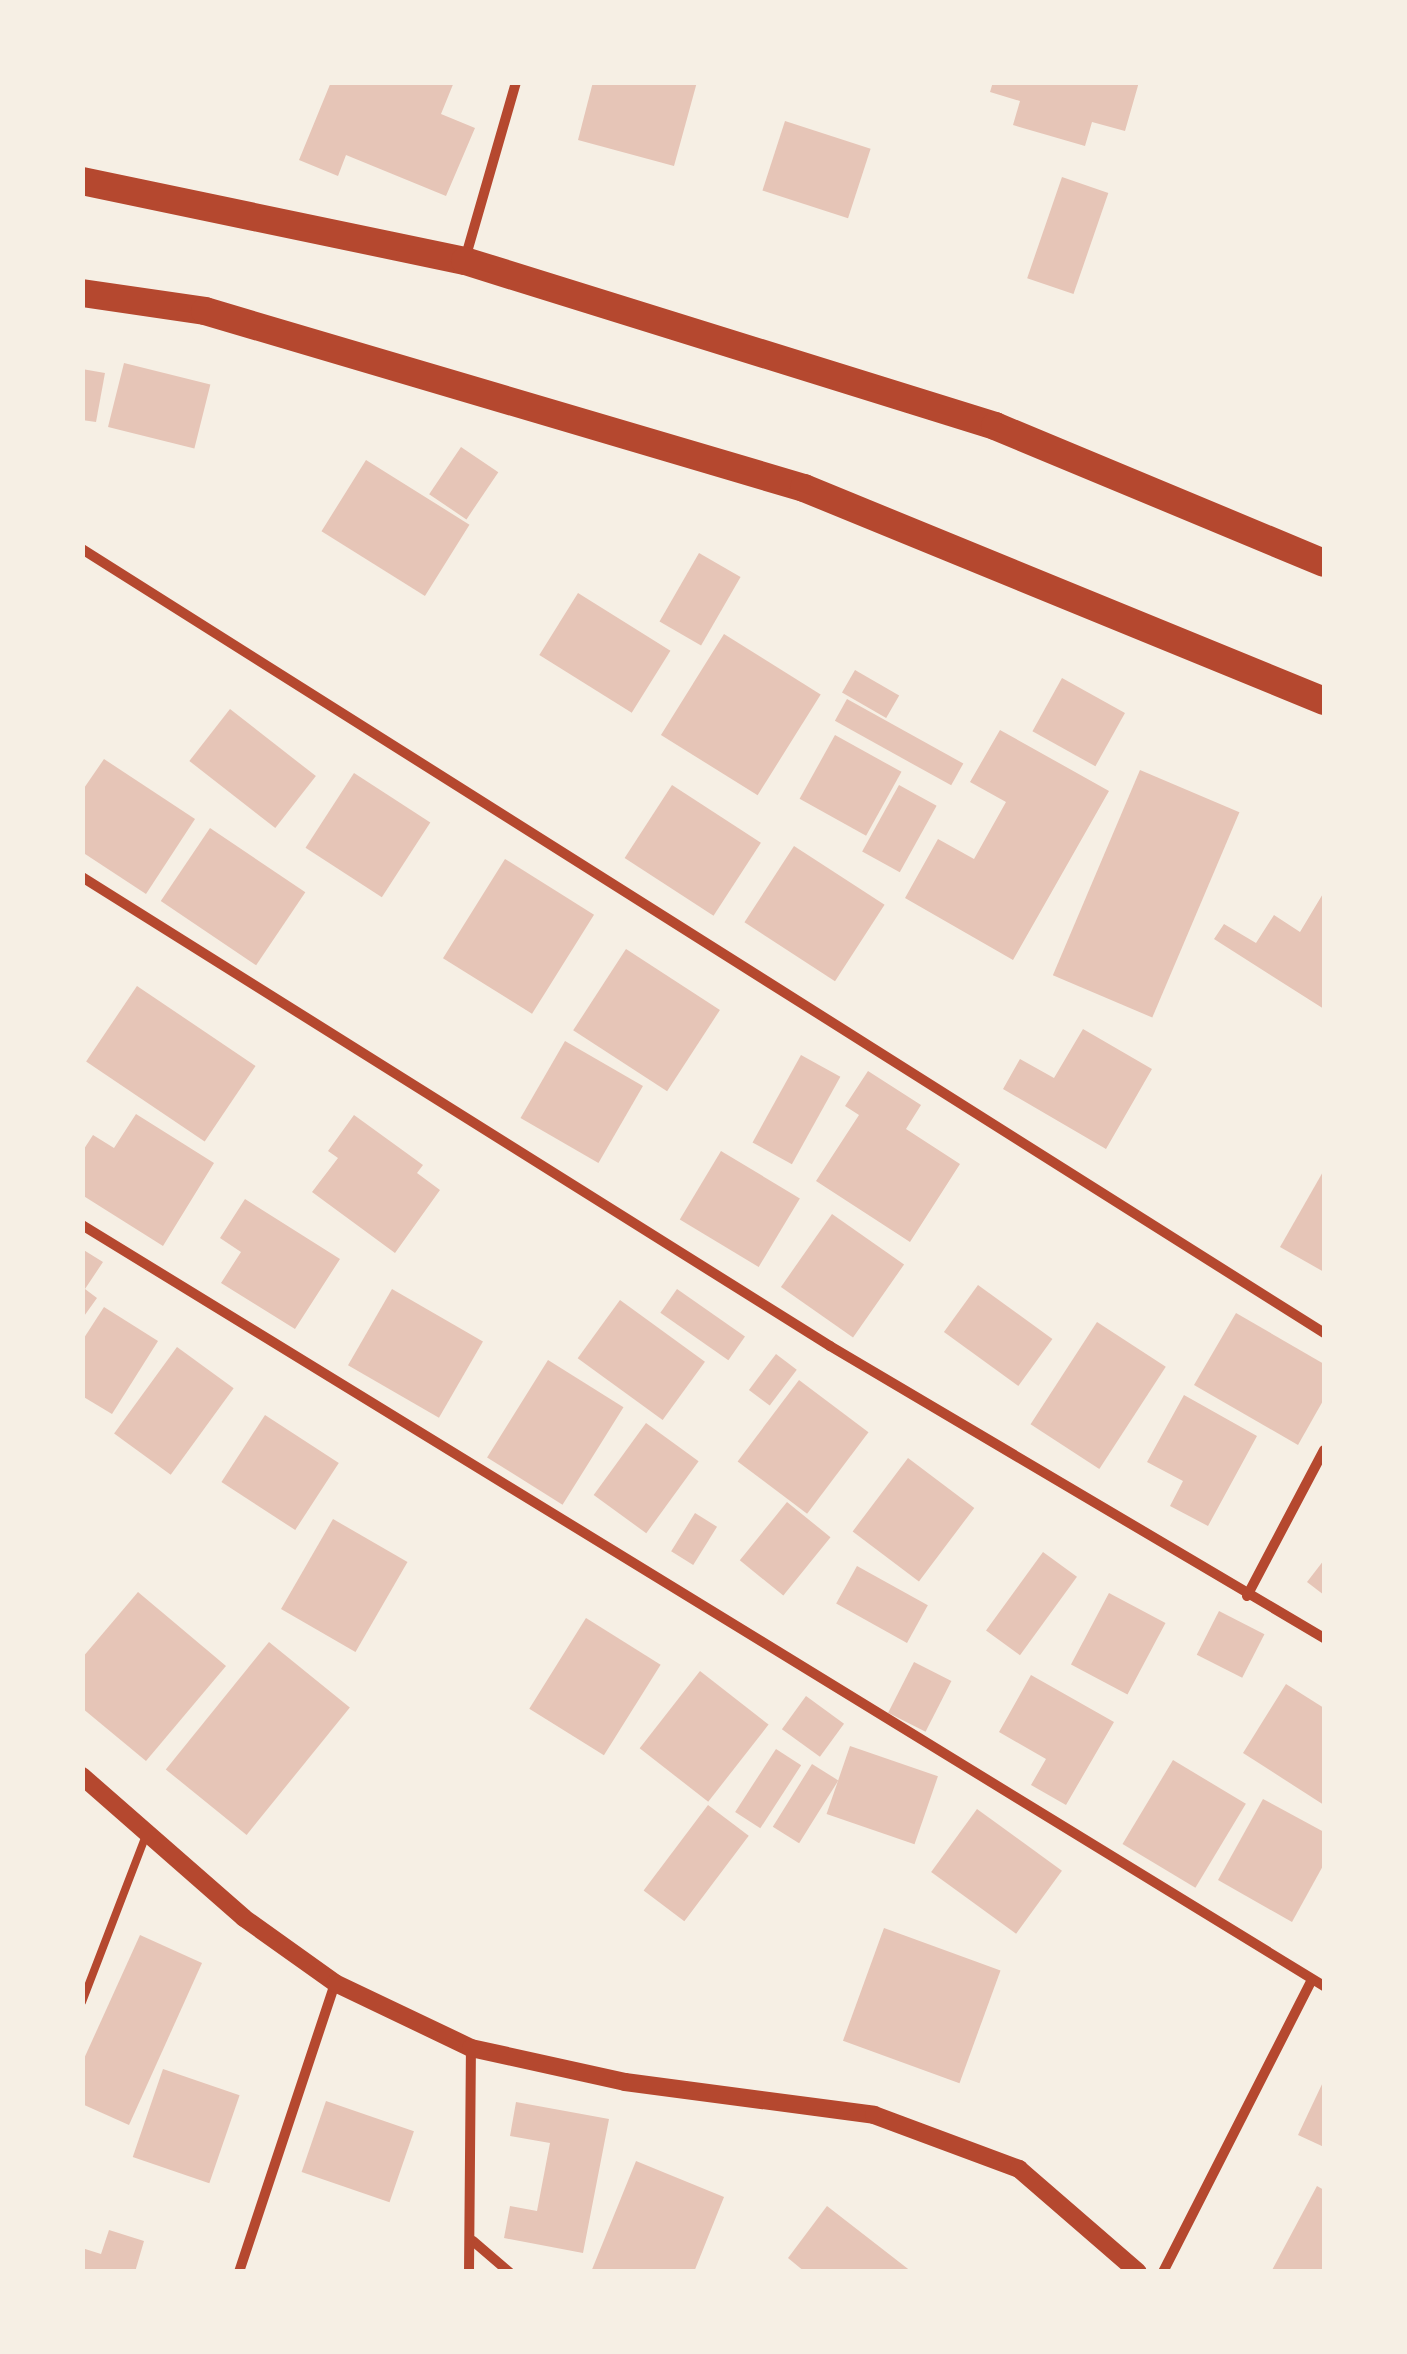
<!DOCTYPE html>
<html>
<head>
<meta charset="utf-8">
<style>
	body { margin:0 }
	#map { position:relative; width:1407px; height:2354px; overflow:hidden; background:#f6efe4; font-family:Ubuntu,sans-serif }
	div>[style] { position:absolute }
	.building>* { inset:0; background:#e6c5b7; transform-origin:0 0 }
	.service>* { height:8px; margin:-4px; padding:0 4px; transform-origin:4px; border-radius:4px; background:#b5482f }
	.minor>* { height:10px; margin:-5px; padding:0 5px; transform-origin:5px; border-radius:5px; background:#b5482f }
	.tertiary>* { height:18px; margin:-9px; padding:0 9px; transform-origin:9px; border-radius:9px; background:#b5482f }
	.trunk>* { height:28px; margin:-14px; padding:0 14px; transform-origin:14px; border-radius:14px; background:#b5482f }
	span { translate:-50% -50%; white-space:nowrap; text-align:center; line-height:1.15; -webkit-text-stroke:10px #f6efe4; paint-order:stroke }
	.frame { position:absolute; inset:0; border:85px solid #f6efe4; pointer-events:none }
</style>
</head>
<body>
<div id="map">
	<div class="building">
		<i style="clip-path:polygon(331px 82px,454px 82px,441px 114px,475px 128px,446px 196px,346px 155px,338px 176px,299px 160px)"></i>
		<i style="clip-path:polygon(593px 82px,697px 82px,674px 166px,578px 140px)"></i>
		<i style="clip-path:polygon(993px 82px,1139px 82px,1125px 131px,1092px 122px,1085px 146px,1013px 125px,1020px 101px,990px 92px)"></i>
		<i style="left:785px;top:121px;width:90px;height:73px;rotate:18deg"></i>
		<i style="left:1062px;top:177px;width:49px;height:107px;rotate:19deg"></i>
		<i style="left:124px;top:363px;width:89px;height:66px;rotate:14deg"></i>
		<i style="clip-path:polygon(82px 369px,105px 373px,96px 422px,82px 420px)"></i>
		<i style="left:461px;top:447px;width:45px;height:57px;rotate:34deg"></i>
		<i style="left:366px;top:460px;width:122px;height:84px;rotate:32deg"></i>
		<i style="left:699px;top:553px;width:48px;height:79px;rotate:30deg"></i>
		<i style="left:578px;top:593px;width:109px;height:73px;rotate:32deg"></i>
		<i style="left:724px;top:634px;width:114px;height:119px;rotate:32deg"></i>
		<i style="left:855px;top:670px;width:51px;height:26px;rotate:30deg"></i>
		<i style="left:1062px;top:678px;width:72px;height:61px;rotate:29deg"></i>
		<i style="left:847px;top:699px;width:133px;height:25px;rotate:29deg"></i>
		<i style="left:230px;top:709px;width:109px;height:66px;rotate:38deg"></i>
		<i style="clip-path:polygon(1000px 730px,1109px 791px,1013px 960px,905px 898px,938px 839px,974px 859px,1006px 802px,970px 782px)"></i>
		<i style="left:835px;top:735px;width:76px;height:73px;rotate:29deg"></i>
		<i style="clip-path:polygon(104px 759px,195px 819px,146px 894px,82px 852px,82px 791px)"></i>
		<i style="left:1140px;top:770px;width:108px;height:223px;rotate:23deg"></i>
		<i style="left:354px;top:773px;width:91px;height:89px;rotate:33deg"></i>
		<i style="left:672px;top:785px;width:106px;height:87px;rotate:33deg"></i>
		<i style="left:899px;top:785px;width:43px;height:76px;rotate:29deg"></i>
		<i style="left:210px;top:828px;width:115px;height:88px;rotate:34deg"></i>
		<i style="left:794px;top:846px;width:108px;height:91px;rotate:33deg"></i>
		<i style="left:505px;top:859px;width:105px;height:117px;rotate:32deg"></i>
		<i style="clip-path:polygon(1324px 892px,1324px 1009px,1214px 939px,1224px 924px,1256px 943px,1274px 915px,1300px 932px)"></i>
		<i style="left:626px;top:949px;width:112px;height:97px;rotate:33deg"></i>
		<i style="left:137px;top:986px;width:143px;height:91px;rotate:34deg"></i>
		<i style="clip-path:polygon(1083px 1029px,1152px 1069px,1106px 1149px,1003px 1089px,1020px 1059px,1054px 1078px)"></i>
		<i style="left:565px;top:1041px;width:90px;height:89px;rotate:30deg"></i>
		<i style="left:801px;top:1055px;width:45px;height:100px;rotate:29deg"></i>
		<i style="clip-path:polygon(868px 1071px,921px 1105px,906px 1129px,960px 1164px,910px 1242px,816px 1181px,859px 1115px,845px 1106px)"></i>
		<i style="clip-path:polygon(136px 1114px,214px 1163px,163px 1246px,82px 1195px,82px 1152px,93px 1135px,114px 1148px)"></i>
		<i style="clip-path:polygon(354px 1115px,423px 1165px,417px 1173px,440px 1190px,395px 1253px,312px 1192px,338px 1158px,328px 1151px)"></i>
		<i style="left:721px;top:1151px;width:92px;height:80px;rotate:31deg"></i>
		<i style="clip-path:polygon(1324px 1170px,1324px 1272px,1280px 1247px)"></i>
		<i style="clip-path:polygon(245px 1199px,340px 1259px,295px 1329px,221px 1283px,241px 1252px,220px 1238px)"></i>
		<i style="left:832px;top:1214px;width:88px;height:89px;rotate:35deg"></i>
		<i style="clip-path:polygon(82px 1249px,103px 1262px,85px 1289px,97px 1298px,82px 1319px)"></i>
		<i style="left:978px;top:1285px;width:92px;height:58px;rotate:36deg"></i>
		<i style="left:392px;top:1289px;width:105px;height:88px;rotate:30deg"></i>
		<i style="left:677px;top:1289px;width:83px;height:29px;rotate:35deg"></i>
		<i style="left:620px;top:1300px;width:105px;height:72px;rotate:36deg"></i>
		<i style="clip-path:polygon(104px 1307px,158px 1341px,112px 1414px,82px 1396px,82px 1341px)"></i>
		<i style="clip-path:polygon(1236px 1313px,1324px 1364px,1324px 1399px,1298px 1445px,1194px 1385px)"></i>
		<i style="left:1097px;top:1322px;width:82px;height:122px;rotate:33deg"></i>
		<i style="left:177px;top:1347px;width:70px;height:107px;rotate:36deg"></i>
		<i style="left:776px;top:1354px;width:26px;height:45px;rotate:37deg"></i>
		<i style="left:548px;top:1360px;width:89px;height:115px;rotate:32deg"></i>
		<i style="left:799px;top:1380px;width:87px;height:102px;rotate:37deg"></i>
		<i style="clip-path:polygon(1184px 1395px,1257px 1436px,1208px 1526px,1170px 1506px,1183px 1481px,1147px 1462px)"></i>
		<i style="left:265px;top:1415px;width:88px;height:80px;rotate:33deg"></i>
		<i style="left:646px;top:1423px;width:65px;height:89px;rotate:36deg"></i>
		<i style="left:908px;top:1458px;width:83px;height:92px;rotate:37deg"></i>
		<i style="left:787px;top:1502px;width:56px;height:75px;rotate:39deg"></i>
		<i style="left:695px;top:1513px;width:26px;height:45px;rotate:32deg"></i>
		<i style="left:333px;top:1519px;width:86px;height:104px;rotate:30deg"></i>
		<i style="left:1043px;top:1552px;width:42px;height:97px;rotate:36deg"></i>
		<i style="clip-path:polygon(1324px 1560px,1324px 1595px,1307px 1582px)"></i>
		<i style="left:857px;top:1566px;width:81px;height:43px;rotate:29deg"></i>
		<i style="clip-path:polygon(138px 1592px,226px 1666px,146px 1761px,82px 1708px,82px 1658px)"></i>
		<i style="left:1109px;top:1593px;width:64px;height:81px;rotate:28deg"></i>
		<i style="left:1219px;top:1611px;width:51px;height:49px;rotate:27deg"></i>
		<i style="left:586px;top:1618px;width:88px;height:107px;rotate:32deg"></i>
		<i style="left:269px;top:1642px;width:104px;height:164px;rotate:39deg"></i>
		<i style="left:914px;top:1662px;width:42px;height:57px;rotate:27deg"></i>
		<i style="left:700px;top:1671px;width:87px;height:98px;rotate:38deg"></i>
		<i style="clip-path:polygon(1031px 1675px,1114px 1722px,1066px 1805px,1031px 1785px,1046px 1759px,999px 1732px)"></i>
		<i style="clip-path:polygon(1286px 1684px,1324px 1708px,1324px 1805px,1243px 1753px)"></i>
		<i style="left:806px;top:1696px;width:47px;height:41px;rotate:36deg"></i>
		<i style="left:850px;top:1746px;width:93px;height:72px;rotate:19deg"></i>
		<i style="left:776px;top:1749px;width:30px;height:75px;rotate:33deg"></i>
		<i style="left:1173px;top:1760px;width:85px;height:98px;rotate:31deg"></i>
		<i style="left:812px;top:1764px;width:31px;height:74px;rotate:32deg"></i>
		<i style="clip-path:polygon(1263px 1799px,1324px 1832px,1324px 1864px,1292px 1922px,1218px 1880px)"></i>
		<i style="left:708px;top:1805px;width:51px;height:107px;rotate:37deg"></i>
		<i style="left:977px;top:1809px;width:105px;height:78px;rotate:36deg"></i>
		<i style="left:884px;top:1928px;width:124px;height:120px;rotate:20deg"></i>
		<i style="clip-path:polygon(140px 1935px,202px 1963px,129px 2125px,82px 2104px,82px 2063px)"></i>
		<i style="left:163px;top:2069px;width:81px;height:93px;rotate:19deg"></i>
		<i style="clip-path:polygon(1324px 2080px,1324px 2147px,1298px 2135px)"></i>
		<i style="left:326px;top:2101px;width:93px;height:75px;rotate:19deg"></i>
		<i style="clip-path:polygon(516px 2102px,609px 2119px,583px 2253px,504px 2238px,510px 2206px,537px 2211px,550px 2143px,510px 2136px)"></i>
		<i style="clip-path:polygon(636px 2161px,724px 2197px,694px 2272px,591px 2272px)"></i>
		<i style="clip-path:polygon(1317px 2186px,1324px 2190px,1324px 2272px,1271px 2272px)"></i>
		<i style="clip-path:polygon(827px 2206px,912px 2272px,805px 2272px,788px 2258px)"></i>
		<i style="clip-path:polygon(109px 2230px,144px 2241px,135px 2272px,82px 2272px,82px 2248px,101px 2254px)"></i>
	</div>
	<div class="service">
		<i style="left:82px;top:2002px;width:179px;rotate:-69deg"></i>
	</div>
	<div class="minor">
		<i style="left:465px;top:259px;width:184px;rotate:-73.9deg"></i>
		<i style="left:82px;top:549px;width:1469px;rotate:32.26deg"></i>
		<i style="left:82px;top:877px;width:883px;rotate:32.09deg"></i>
		<i style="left:830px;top:1346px;width:574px;rotate:30.59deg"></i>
		<i style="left:82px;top:1225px;width:1457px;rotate:31.5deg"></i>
		<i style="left:1247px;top:1596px;width:165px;rotate:-62.2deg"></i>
		<i style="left:473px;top:2241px;width:48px;rotate:40.7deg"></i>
		<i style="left:239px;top:2272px;width:305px;rotate:-71.6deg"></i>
		<i style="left:469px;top:2272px;width:224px;rotate:-89.5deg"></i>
		<i style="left:1163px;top:2272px;width:326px;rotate:-63deg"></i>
	</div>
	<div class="tertiary">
		<i style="left:82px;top:1776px;width:215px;rotate:41.2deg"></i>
		<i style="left:244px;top:1918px;width:112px;rotate:35.5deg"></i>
		<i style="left:335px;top:1983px;width:151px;rotate:25.5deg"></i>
		<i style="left:471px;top:2048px;width:158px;rotate:12.4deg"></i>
		<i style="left:625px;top:2082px;width:251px;rotate:7.5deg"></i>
		<i style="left:874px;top:2115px;width:155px;rotate:20.4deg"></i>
		<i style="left:1019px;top:2169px;width:157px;rotate:40.9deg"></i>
	</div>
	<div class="trunk">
		<i style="left:82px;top:181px;width:391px;rotate:11.8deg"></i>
		<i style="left:465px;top:261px;width:555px;rotate:17.29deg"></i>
		<i style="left:995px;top:426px;width:356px;rotate:22.6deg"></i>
		<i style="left:82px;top:293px;width:124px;rotate:8.3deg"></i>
		<i style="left:205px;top:311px;width:625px;rotate:16.46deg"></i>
		<i style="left:804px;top:488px;width:562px;rotate:22.27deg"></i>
	</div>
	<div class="frame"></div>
</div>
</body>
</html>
